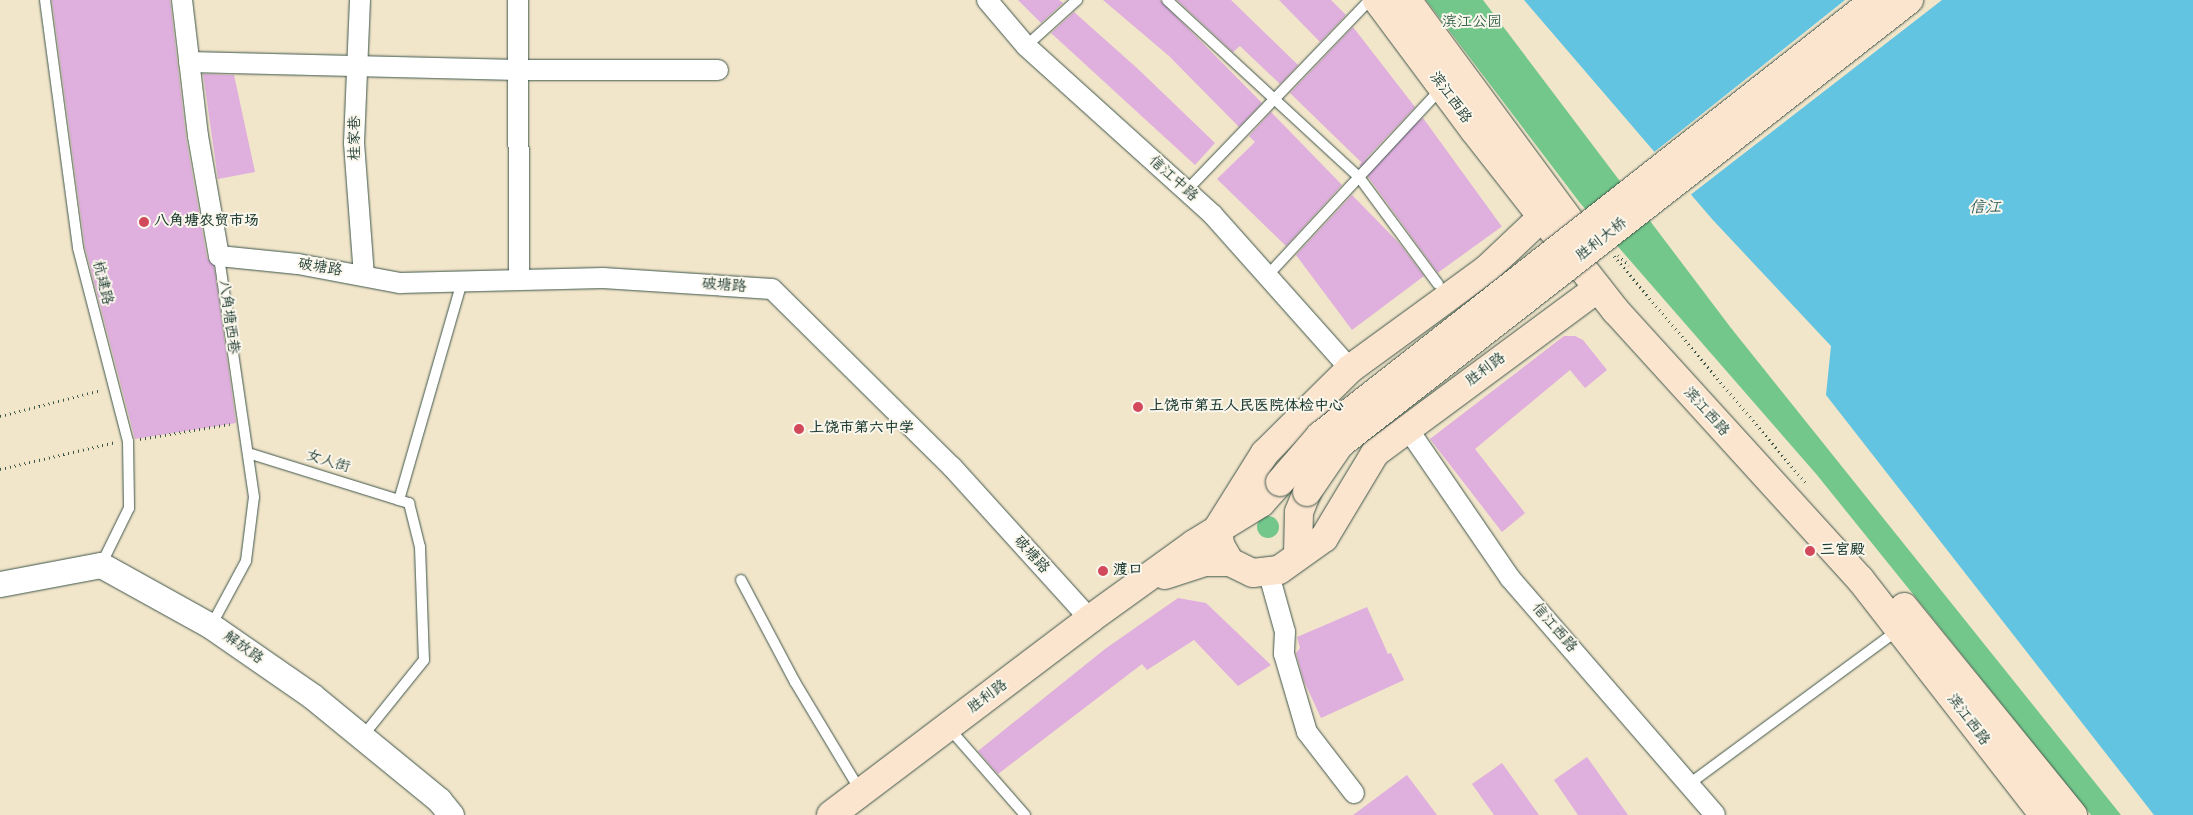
<!DOCTYPE html>
<html>
<head>
<meta charset="utf-8">
<style>
	body { margin:0 }
	#map { position:relative; width:2193px; height:815px; overflow:hidden; background:#f1e5ca; font-family:Kalam,"LXGW WenKai TC",sans-serif }
	div>[style] { position:absolute }
	.green>* { inset:0; background:#73c78b }
	.round { border-radius:50% }
	.water>* { inset:0; background:#63c4e1 }
	.pier>* { inset:0; background:#f1e5ca }
	.building>* { inset:0; background:#dfafde; transform-origin:0 0 }
	.path>* { height:3px; margin-top:-1.5px; transform-origin:0; background:repeating-linear-gradient(90deg,#3e564a 0 1px,transparent 0 5px) }
	.roads { filter:drop-shadow(0 0 1px #3e564a) drop-shadow(0 0 1px #3e564a) }
	.service>* { height:10px; margin:-5px; padding:0 5px; transform-origin:5px; border-radius:5px; background:#fff }
	.minor>* { height:20px; margin:-10px; padding:0 10px; transform-origin:10px; border-radius:10px; background:#fff }
	.tertiary>* { height:25px; margin:-12.5px; padding:0 12.5px; transform-origin:12.5px; border-radius:12.5px; background:#fff }
	.secondary>* { height:28px; margin:-14px; padding:0 14px; transform-origin:14px; border-radius:14px; background:#fce5cf }
	.bridges { filter:drop-shadow(0 0 1px #3e564a) drop-shadow(0 0 1px #3e564a) }
	.secondary-bridge>* { height:28px; margin:-14px; padding:0 14px; transform-origin:14px; border-radius:14px; background:#fce5cf }
	.dots>* { width:14px; height:14px; translate:-50% -50%; box-sizing:border-box; border:2px solid #fbf7ec; border-radius:50% }
	span { translate:-50% -50%; white-space:nowrap; text-align:center; line-height:1.15; -webkit-text-stroke:4px #fbf7ec; paint-order:stroke }
	.park-label { font-size:15px; color:#34604a }
	.street-label { font-size:15px; color:#1f3d34 }
	.poi-label { font-size:15px; color:#1f3d34; font-weight:700 }
	.left { translate:0 -50%; text-align:left }
	.water-label { font-size:16px; color:#305f5f; font-style:italic }
</style>
</head>
<body>
<div id="map">
	<div class="green">
		<i style="clip-path:polygon(1426px 0,1483px 0,1731px 328px,2121px 815px,2091px 815px,1817px 475px,1580px 203px)"></i>
		<i class="round" style="left:1257px;top:516px;width:22px;height:22px"></i>
	</div>
	<div class="water">
		<i style="clip-path:polygon(1524px 0,2193px 0,2193px 815px,2154px 815px,1826px 395px,1831px 346px,1712px 219px)"></i>
	</div>
	<div class="pier">
		<i style="clip-path:polygon(1845px 0,1942px 0,1689px 196px,1653px 153px)"></i>
	</div>
	<div class="building">
		<i style="clip-path:polygon(52px 0,170px 0,186px 138px,207px 258px,214px 266px,236px 423px,135px 439px,85px 247px)"></i>
		<i style="clip-path:polygon(1018px 0,1059px 0,1063px 3px,1041px 23px)"></i>
		<i style="clip-path:polygon(1103px 0,1160px 0,1262px 103px,1239px 127px,1169px 56px)"></i>
		<i style="clip-path:polygon(1177px 0,1231px 0,1298px 65px,1280px 84px,1240px 46px,1233px 52px)"></i>
		<i style="clip-path:polygon(1279px 0,1331px 0,1346px 15px,1320px 42px)"></i>
		<i style="clip-path:polygon(1074px 12px,1138px 69px,1215px 143px,1195px 165px,1051px 33px)"></i>
		<i style="clip-path:polygon(1353px 27px,1415px 107px,1362px 163px,1290px 93px)"></i>
		<i style="clip-path:polygon(203px 74px,234px 75px,255px 172px,218px 179px)"></i>
		<i style="clip-path:polygon(1271px 112px,1342px 185px,1286px 246px,1217px 179px,1255px 142px,1249px 136px)"></i>
		<i style="left:1423px;top:118px;width:134px;height:79px;rotate:54deg"></i>
		<i style="clip-path:polygon(1352px 195px,1399px 243px,1424px 276px,1352px 330px,1296px 255px)"></i>
		<i style="clip-path:polygon(1564px 336px,1575px 336px,1583px 340px,1607px 370px,1585px 388px,1570px 370px,1475px 449px,1525px 513px,1502px 532px,1430px 439px)"></i>
		<i style="clip-path:polygon(1178px 598px,1206px 603px,1271px 665px,1238px 686px,1194px 640px,1147px 670px,1142px 664px,998px 774px,978px 751px,1105px 649px)"></i>
		<i style="clip-path:polygon(1367px 607px,1388px 654px,1391px 653px,1404px 680px,1321px 718px,1304px 681px,1296px 653px,1300px 648px,1297px 637px)"></i>
		<i style="clip-path:polygon(1587px 757px,1628px 815px,1578px 815px,1554px 780px)"></i>
		<i style="clip-path:polygon(1502px 763px,1539px 815px,1494px 815px,1472px 784px)"></i>
		<i style="clip-path:polygon(1407px 775px,1437px 815px,1353px 815px)"></i>
	</div>
	<div class="path">
		<i style="left:1618px;top:255px;width:15px;rotate:42deg"></i>
		<i style="left:1614px;top:256px;width:299px;rotate:49.8deg"></i>
		<i style="left:0;top:416px;width:104px;rotate:-14.4deg"></i>
		<i style="left:140px;top:439px;width:91px;rotate:-9.5deg"></i>
		<i style="left:0;top:469px;width:119px;rotate:-13.1deg"></i>
	</div>
	<div class="roads">
		<div class="service">
			<i style="left:45px;top:0;width:250px;rotate:82.4deg"></i>
			<i style="left:78px;top:248px;width:199px;rotate:75.5deg"></i>
			<i style="left:128px;top:441px;width:67px;rotate:89.1deg"></i>
			<i style="left:129px;top:508px;width:64px;rotate:116.2deg"></i>
			<i style="left:1167px;top:0;width:261px;rotate:42.7deg"></i>
			<i style="left:1359px;top:177px;width:133px;rotate:53.6deg"></i>
			<i style="left:1026px;top:46px;width:69px;rotate:-42deg"></i>
			<i style="left:1186px;top:191px;width:265px;rotate:-46.1deg"></i>
			<i style="left:1267px;top:276px;width:257px;rotate:-47.1deg"></i>
			<i style="left:248px;top:453px;width:169px;rotate:17.3deg"></i>
			<i style="left:409px;top:503px;width:45px;rotate:76deg"></i>
			<i style="left:420px;top:547px;width:113px;rotate:88deg"></i>
			<i style="left:424px;top:660px;width:99px;rotate:128.8deg"></i>
			<i style="left:399px;top:500px;width:227px;rotate:-73.9deg"></i>
			<i style="left:741px;top:580px;width:115px;rotate:62.1deg"></i>
			<i style="left:795px;top:682px;width:128px;rotate:59deg"></i>
			<i style="left:211px;top:626px;width:74px;rotate:-61.7deg"></i>
			<i style="left:246px;top:561px;width:64px;rotate:-82.9deg"></i>
			<i style="left:254px;top:497px;width:244px;rotate:-98.3deg"></i>
			<i style="left:948px;top:727px;width:117px;rotate:48.8deg"></i>
			<i style="left:1689px;top:784px;width:261px;rotate:-36.4deg"></i>
		</div>
		<div class="minor">
			<i style="left:182px;top:0;width:137px;rotate:83.3deg"></i>
			<i style="left:198px;top:136px;width:122px;rotate:80.1deg"></i>
			<i style="left:219px;top:256px;width:79px;rotate:5.8deg"></i>
			<i style="left:298px;top:264px;width:104px;rotate:10.6deg"></i>
			<i style="left:400px;top:283px;width:203px;rotate:-1.4deg"></i>
			<i style="left:603px;top:278px;width:169px;rotate:3.7deg"></i>
			<i style="left:772px;top:289px;width:253px;rotate:44.7deg"></i>
			<i style="left:952px;top:467px;width:205px;rotate:47.8deg"></i>
			<i style="left:360px;top:0;width:143px;rotate:92.4deg"></i>
			<i style="left:354px;top:143px;width:133px;rotate:85.7deg"></i>
			<i style="left:518px;top:0;width:280px;rotate:89.8deg"></i>
			<i style="left:987px;top:0;width:60px;rotate:49.7deg"></i>
			<i style="left:1026px;top:46px;width:252px;rotate:42.1deg"></i>
			<i style="left:1213px;top:215px;width:206px;rotate:48.3deg"></i>
			<i style="left:189px;top:62px;width:329px;rotate:1.4deg"></i>
			<i style="left:518px;top:70px;width:200px"></i>
			<i style="left:1408px;top:429px;width:181px;rotate:55.6deg"></i>
			<i style="left:1510px;top:578px;width:313px;rotate:49.1deg"></i>
			<i style="left:1268px;top:571px;width:63px;rotate:74.4deg"></i>
			<i style="left:1285px;top:632px;width:22px;rotate:93deg"></i>
			<i style="left:1284px;top:654px;width:81px;rotate:73.6deg"></i>
			<i style="left:1307px;top:732px;width:77px;rotate:52.4deg"></i>
		</div>
		<div class="tertiary">
			<i style="left:0;top:584px;width:103px;rotate:-10.7deg"></i>
			<i style="left:101px;top:565px;width:126px;rotate:29deg"></i>
			<i style="left:211px;top:626px;width:123px;rotate:34.7deg"></i>
			<i style="left:312px;top:696px;width:164px;rotate:39.3deg"></i>
			<i style="left:439px;top:800px;width:19px;rotate:51deg"></i>
		</div>
		<div class="secondary">
			<i style="left:1377px;top:0;width:162px;rotate:53.3deg"></i>
			<i style="left:1474px;top:130px;width:230px;rotate:51.9deg"></i>
			<i style="left:1616px;top:311px;width:362px;rotate:47.7deg"></i>
			<i style="left:1860px;top:579px;width:299px;rotate:52.1deg"></i>
			<i style="left:1407px;top:0;width:285px;rotate:53.6deg"></i>
			<i style="left:1542px;top:217px;width:76px;rotate:136.6deg"></i>
			<i style="left:1487px;top:269px;width:170px;rotate:143.9deg"></i>
			<i style="left:1350px;top:369px;width:120px;rotate:135.3deg"></i>
			<i style="left:1265px;top:453px;width:89px;rotate:122.1deg"></i>
			<i style="left:1218px;top:528px;width:17px;rotate:83deg"></i>
			<i style="left:1220px;top:545px;width:20px;rotate:60deg"></i>
			<i style="left:1230px;top:562px;width:25px;rotate:26deg"></i>
			<i style="left:1253px;top:573px;width:26px;rotate:-7deg"></i>
			<i style="left:1279px;top:570px;width:55px;rotate:-35.4deg"></i>
			<i style="left:1324px;top:538px;width:99px;rotate:-59deg"></i>
			<i style="left:1375px;top:453px;width:277px;rotate:-36.5deg"></i>
			<i style="left:1298px;top:555px;width:43px;rotate:-88.7deg"></i>
			<i style="left:1299px;top:512px;width:22px;rotate:-68deg"></i>
			<i style="left:1165px;top:575px;width:42px;rotate:-18deg"></i>
			<i style="left:1205px;top:562px;width:25px"></i>
			<i style="left:1904px;top:607px;width:268px;rotate:50.9deg"></i>
			<i style="left:831px;top:815px;width:325px;rotate:-37.1deg"></i>
			<i style="left:1090px;top:619px;width:128px;rotate:-35.8deg"></i>
			<i style="left:1194px;top:544px;width:79px;rotate:-31.5deg"></i>
			<i style="left:1261px;top:503px;width:28px;rotate:-48deg"></i>
		</div>
	</div>
	<div class="bridges">
		<div class="secondary-bridge">
			<i style="left:1280px;top:482px;width:61px;rotate:-49deg"></i>
			<i style="left:1320px;top:436px;width:706px;rotate:-38.15deg"></i>
			<i style="left:1307px;top:492px;width:58px;rotate:-55.5deg"></i>
			<i style="left:1340px;top:444px;width:722px;rotate:-37.97deg"></i>
		</div>
	</div>
	<div class="dots">
		<i style="left:144px;top:222px;background:#d1495b"></i>
		<i style="left:1138px;top:407px;background:#d1495b"></i>
		<i style="left:799px;top:429px;background:#d1495b"></i>
		<i style="left:1810px;top:551px;background:#d1495b"></i>
		<i style="left:1103px;top:571px;background:#d1495b"></i>
	</div>
	<div class="park-label">
		<span style="left:1472px;top:23px">滨江公园</span>
	</div>
	<div class="street-label">
		<span style="left:1450px;top:98px;rotate:54deg">滨江西路</span>
		<span style="left:356px;top:138px;rotate:-90deg">桂家巷</span>
		<span style="left:1173px;top:179px;rotate:42deg">信江中路</span>
		<span style="left:1602px;top:240px;rotate:-38deg">胜利大桥</span>
		<span style="left:320px;top:268px;rotate:10deg">破塘路</span>
		<span style="left:102px;top:283px;rotate:76deg">杭建路</span>
		<span style="left:724px;top:286px;rotate:4deg">破塘路</span>
		<span style="left:228px;top:317px;rotate:82deg">八角塘西巷</span>
		<span style="left:1486px;top:370px;rotate:-37deg">胜利路</span>
		<span style="left:1706px;top:412px;rotate:48deg">滨江西路</span>
		<span style="left:328px;top:462px;rotate:17deg">女人街</span>
		<span style="left:1031px;top:555px;rotate:48deg">破塘路</span>
		<span style="left:1554px;top:628px;rotate:49deg">信江西路</span>
		<span style="left:243px;top:648px;rotate:35deg">解放路</span>
		<span style="left:988px;top:697px;rotate:-37deg">胜利路</span>
		<span style="left:1968px;top:720px;rotate:53deg">滨江西路</span>
	</div>
	<div class="poi-label">
		<span class="left" style="left:154px;top:222px">八角塘农贸市场</span>
		<span class="left" style="left:1149px;top:407px">上饶市第五人民医院体检中心</span>
		<span class="left" style="left:809px;top:429px">上饶市第六中学</span>
		<span class="left" style="left:1820px;top:551px">三宫殿</span>
		<span class="left" style="left:1113px;top:571px">渡口</span>
	</div>
	<div class="water-label">
		<span style="left:1985px;top:208px">信江</span>
	</div>
</div>
</body>
</html>
